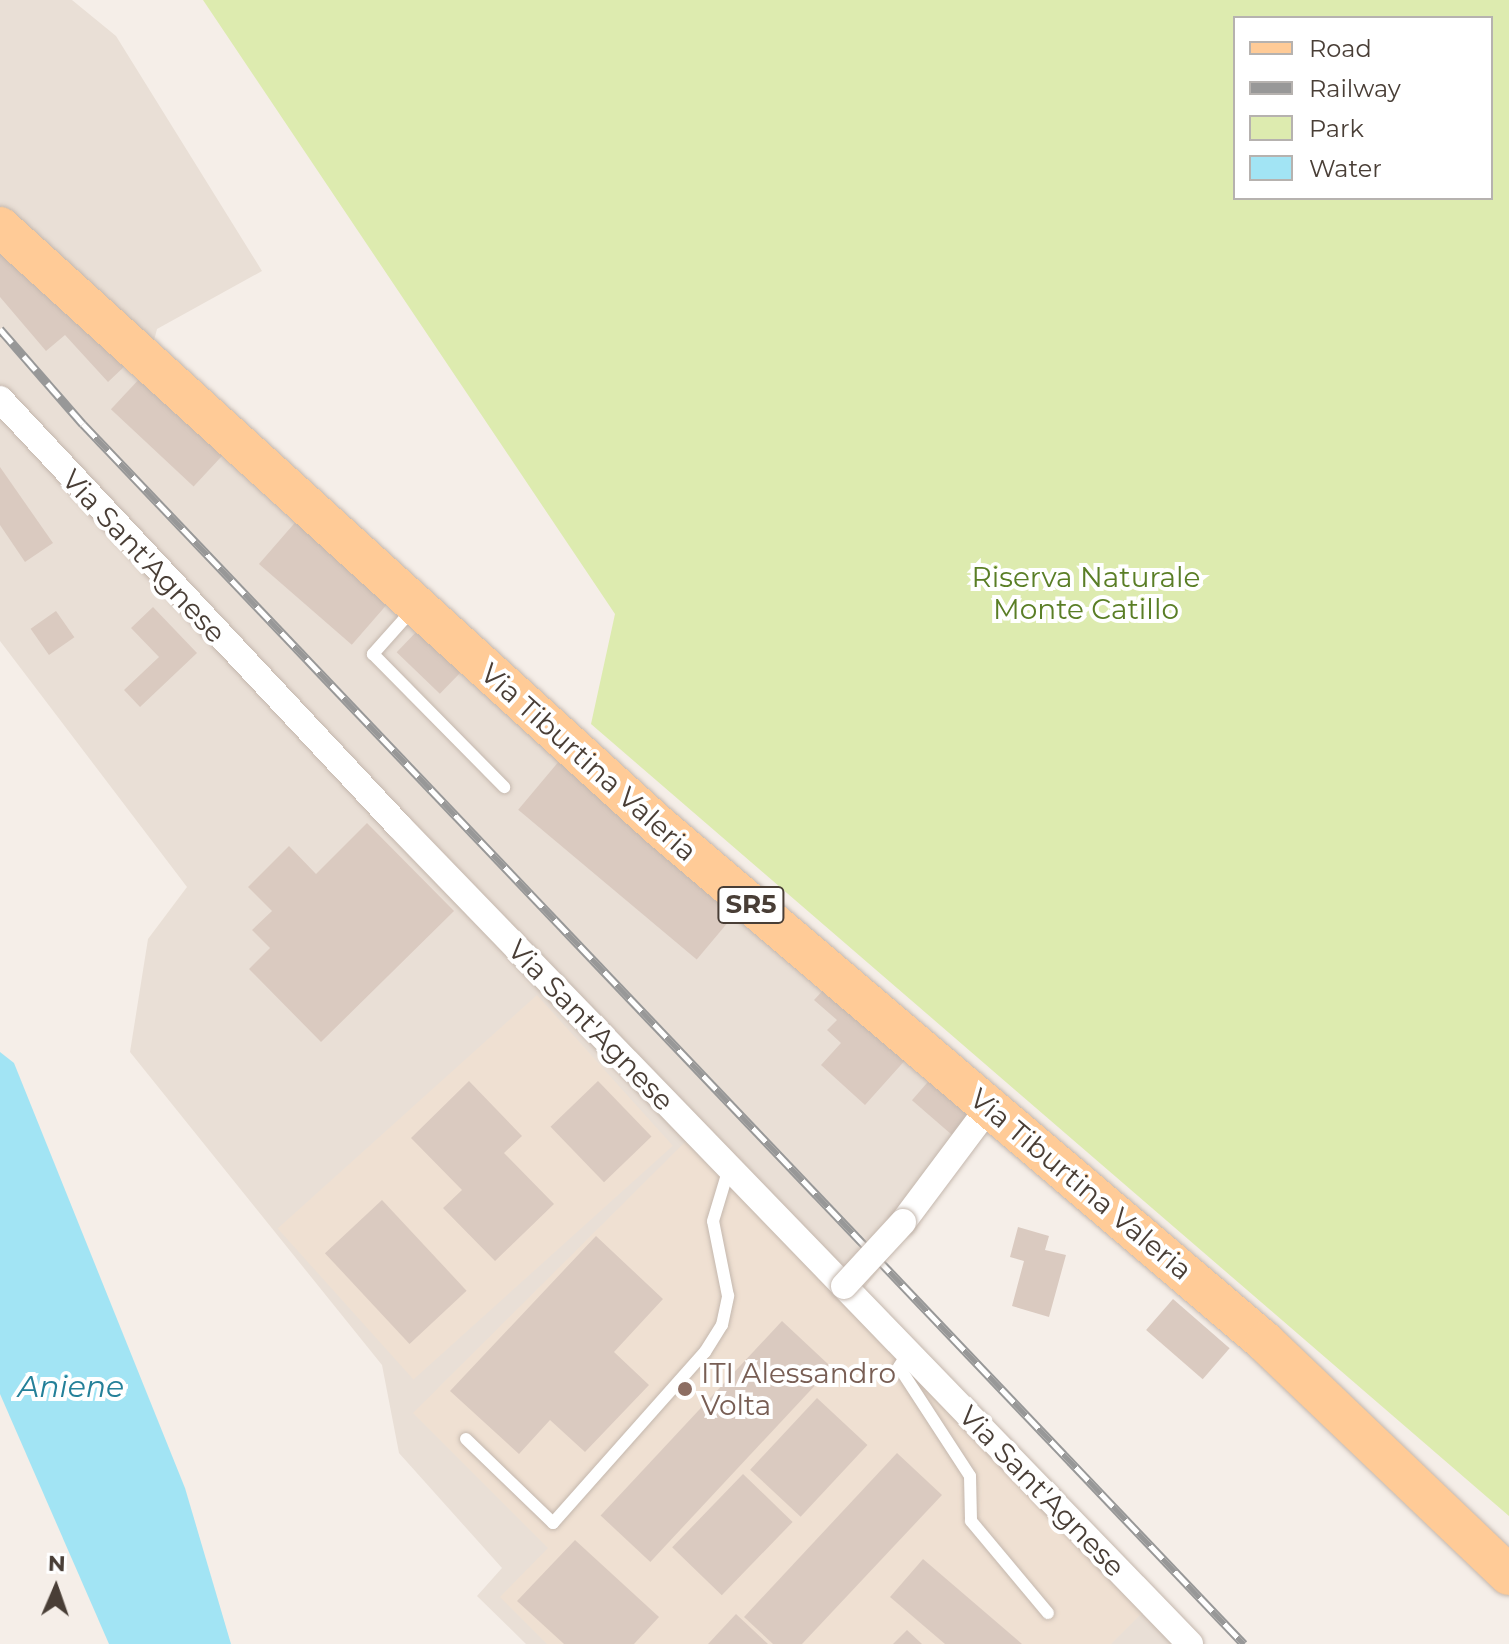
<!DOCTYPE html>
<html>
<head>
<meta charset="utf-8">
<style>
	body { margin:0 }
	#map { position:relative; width:1509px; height:1644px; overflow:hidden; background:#f5eee8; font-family:Montserrat,sans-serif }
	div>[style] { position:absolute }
	.residential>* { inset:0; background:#e9dfd6 }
	.education>* { inset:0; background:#efe0d2; transform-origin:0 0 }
	.green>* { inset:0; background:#ddebaf }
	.water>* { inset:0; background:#a2e4f4 }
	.building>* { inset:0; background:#dacac0; transform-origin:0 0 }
	.roads { filter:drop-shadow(0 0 2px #c4b7ad) drop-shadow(0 0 2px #c4b7ad) }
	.lane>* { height:12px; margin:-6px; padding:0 6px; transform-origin:6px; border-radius:6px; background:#fff }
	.street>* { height:26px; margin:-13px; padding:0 13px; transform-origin:13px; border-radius:13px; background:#fff }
	.primary>* { height:40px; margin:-20px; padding:0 20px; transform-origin:20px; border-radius:20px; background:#ffcb97 }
	.rail>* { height:9px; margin-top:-4.5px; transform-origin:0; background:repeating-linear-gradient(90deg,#fff 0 18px,#989898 0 36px); box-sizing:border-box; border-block:2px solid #989898 }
	.bridges { filter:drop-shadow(0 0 2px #c4b7ad) drop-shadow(0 0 2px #c4b7ad) }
	.street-bridge>* { height:26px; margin:-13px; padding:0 13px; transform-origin:13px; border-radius:13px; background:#fff }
	.dots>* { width:22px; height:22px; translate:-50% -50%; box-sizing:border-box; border:4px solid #fff; border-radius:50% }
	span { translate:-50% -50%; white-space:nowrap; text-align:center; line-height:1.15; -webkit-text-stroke:8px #fff; paint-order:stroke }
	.shield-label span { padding:2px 6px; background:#fff; border:2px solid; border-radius:6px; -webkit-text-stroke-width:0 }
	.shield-label { font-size:26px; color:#493e36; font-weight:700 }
	.street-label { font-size:28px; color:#493e36 }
	.park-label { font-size:28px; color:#5a7e26 }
	.education-label { font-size:28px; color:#785e54 }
	.left { translate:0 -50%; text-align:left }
	.water-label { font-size:30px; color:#248099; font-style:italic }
	.legend { position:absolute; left:1233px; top:16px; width:260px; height:184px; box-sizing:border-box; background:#fff; border:2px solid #b6b2af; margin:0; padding:10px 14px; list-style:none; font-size:24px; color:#493e36 }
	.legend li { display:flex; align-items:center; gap:16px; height:40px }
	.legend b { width:40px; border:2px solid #b6b2af }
	.north { position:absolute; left:16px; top:1548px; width:80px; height:80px; -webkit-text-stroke:6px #fff; paint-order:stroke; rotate:2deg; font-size:22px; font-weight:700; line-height:32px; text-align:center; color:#493e36 }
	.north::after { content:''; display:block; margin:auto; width:28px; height:36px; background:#493e36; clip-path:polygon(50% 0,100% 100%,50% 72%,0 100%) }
</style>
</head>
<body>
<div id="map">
	<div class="residential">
		<i style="clip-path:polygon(0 0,72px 0,116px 36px,262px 271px,157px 329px,148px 364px,1000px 1116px,856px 1299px,1190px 1644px,526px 1644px,477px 1596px,502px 1568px,399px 1453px,382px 1365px,130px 1052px,148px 939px,187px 887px,0 641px)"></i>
	</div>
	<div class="education">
		<i style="left:537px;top:995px;width:203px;height:349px;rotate:48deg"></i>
		<i style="clip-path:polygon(685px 1142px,1149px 1606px,1111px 1644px,547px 1644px,500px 1597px,548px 1548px,413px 1413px)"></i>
	</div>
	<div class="green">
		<i style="clip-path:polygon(evenodd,203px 0,1509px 0,1509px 1516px,591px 724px,615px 614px,203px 0,1235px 18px,1491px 18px,1491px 198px,1235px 198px,1235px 18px)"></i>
	</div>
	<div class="water">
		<i style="clip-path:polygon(0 1052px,14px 1063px,185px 1488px,231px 1644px,109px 1644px,0 1394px)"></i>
	</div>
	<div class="building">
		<i style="clip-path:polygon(0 246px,127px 364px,108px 382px,65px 335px,46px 351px,0 297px)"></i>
		<i style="left:143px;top:375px;width:113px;height:47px;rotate:43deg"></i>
		<i style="clip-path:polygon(0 467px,53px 543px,25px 562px,0 525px)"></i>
		<i style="left:299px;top:518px;width:123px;height:61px;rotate:41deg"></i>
		<i style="clip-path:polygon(153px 607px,197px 653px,140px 707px,124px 690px,159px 657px,131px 628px)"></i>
		<i style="left:56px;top:611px;width:32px;height:31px;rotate:55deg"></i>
		<i style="left:421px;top:627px;width:60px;height:35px;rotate:44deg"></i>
		<i style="left:560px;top:760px;width:233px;height:65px;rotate:40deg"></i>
		<i style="clip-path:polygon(367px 823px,454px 911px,321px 1042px,249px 969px,270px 948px,252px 930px,272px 911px,248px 887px,289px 846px,316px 874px)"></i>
		<i style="clip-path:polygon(828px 985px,908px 1057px,865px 1105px,821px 1065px,841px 1043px,827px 1030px,837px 1020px,814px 1000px)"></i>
		<i style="left:933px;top:1076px;width:60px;height:32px;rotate:41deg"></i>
		<i style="clip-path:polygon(469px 1081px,522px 1136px,504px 1153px,554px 1204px,495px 1261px,443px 1208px,462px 1190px,411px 1138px)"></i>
		<i style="left:598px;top:1081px;width:77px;height:66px;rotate:46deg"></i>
		<i style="left:382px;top:1200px;width:124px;height:78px;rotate:47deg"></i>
		<i style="clip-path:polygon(1018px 1227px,1049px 1236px,1045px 1250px,1066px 1255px,1049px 1317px,1012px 1306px,1024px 1261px,1010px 1257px)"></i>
		<i style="clip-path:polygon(596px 1236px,663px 1299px,614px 1352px,649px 1385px,585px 1452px,550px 1420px,519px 1454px,450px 1391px)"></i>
		<i style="left:1173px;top:1299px;width:75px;height:41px;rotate:41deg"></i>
		<i style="left:782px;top:1321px;width:68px;height:266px;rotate:43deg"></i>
		<i style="left:817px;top:1398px;width:69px;height:98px;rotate:43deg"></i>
		<i style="clip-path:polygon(897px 1453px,942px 1495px,802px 1644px,773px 1644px,744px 1617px)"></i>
		<i style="left:743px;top:1474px;width:69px;height:102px;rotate:44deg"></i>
		<i style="clip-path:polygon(575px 1540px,659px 1617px,634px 1644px,564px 1644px,517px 1601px)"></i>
		<i style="clip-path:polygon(923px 1559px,1022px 1644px,945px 1644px,890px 1597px)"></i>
		<i style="clip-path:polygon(736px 1614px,768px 1644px,708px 1644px)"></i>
		<i style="clip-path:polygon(907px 1630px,922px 1644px,893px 1644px)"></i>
	</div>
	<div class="roads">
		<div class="lane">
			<i style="left:414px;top:608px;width:62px;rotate:131.7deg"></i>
			<i style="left:373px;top:654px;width:187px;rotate:45.4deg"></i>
			<i style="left:908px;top:1353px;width:17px;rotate:123deg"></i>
			<i style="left:899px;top:1367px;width:130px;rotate:56.9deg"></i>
			<i style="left:970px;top:1476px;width:45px;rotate:88.7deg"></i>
			<i style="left:971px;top:1521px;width:120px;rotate:50.1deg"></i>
			<i style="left:466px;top:1439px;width:121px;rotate:44deg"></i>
			<i style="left:553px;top:1523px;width:229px;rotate:-48.4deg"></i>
			<i style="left:705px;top:1352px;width:32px;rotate:-58deg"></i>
			<i style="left:722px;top:1325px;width:30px;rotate:-78deg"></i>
			<i style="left:728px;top:1296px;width:76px;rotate:-101.3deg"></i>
			<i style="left:713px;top:1221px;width:55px;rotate:-73.2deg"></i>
		</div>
		<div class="street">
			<i style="left:0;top:399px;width:584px;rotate:46.94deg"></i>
			<i style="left:399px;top:826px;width:1138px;rotate:45.96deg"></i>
			<i style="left:903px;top:1222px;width:144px;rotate:-53.2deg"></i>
		</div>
		<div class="primary">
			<i style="left:0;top:227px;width:891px;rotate:42.27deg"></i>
			<i style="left:659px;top:826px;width:796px;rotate:40.41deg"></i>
			<i style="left:1265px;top:1342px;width:337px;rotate:43.7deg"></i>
		</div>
	</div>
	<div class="rail">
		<i style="left:0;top:329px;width:126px;rotate:48.9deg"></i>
		<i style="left:83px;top:424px;width:1684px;rotate:46.42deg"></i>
	</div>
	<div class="bridges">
		<div class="street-bridge">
			<i style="left:844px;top:1286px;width:87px;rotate:-47.3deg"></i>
		</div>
	</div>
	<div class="dots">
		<i style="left:685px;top:1389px;background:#8d6e63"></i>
	</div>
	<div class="shield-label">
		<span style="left:751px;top:905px">SR5</span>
	</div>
	<div class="street-label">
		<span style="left:144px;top:556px;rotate:47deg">Via Sant'Agnese</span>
		<span style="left:589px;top:762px;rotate:42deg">Via Tiburtina Valeria</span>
		<span style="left:591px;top:1025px;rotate:46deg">Via Sant'Agnese</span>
		<span style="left:1081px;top:1184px;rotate:40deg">Via Tiburtina Valeria</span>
		<span style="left:1042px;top:1491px;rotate:46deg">Via Sant'Agnese</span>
	</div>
	<div class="park-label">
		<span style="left:1086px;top:593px">Riserva Naturale<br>Monte Catillo</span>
	</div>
	<div class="education-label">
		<span class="left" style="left:701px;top:1389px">ITI Alessandro<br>Volta</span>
	</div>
	<div class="water-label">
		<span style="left:71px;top:1387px">Aniene</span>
	</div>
	<ul class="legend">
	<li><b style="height:10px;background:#ffcb97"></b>Road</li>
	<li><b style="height:10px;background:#989898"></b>Railway</li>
	<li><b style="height:22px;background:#ddebaf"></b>Park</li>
	<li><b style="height:22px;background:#a2e4f4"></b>Water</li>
	</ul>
	<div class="north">N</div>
</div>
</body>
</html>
